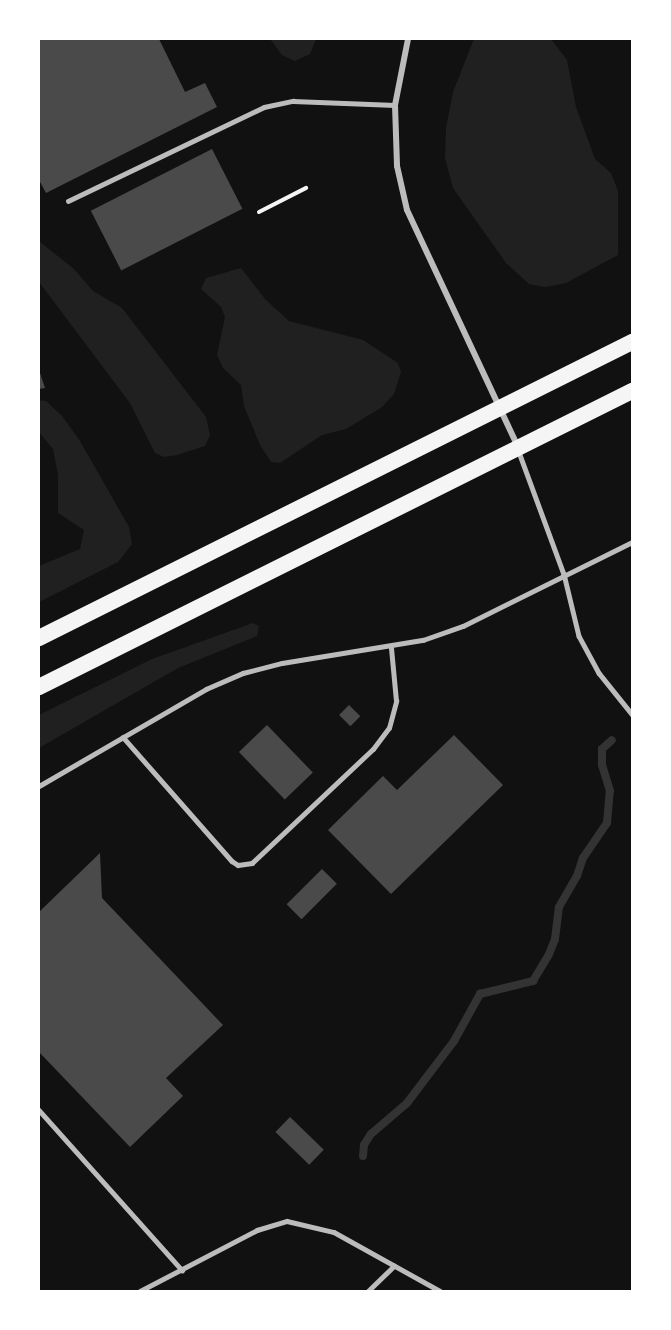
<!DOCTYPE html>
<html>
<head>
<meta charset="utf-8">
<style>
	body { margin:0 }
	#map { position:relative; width:671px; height:1330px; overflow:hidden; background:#111; font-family:"Roboto Condensed",sans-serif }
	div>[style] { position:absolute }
	.green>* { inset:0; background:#202020 }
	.stream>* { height:8px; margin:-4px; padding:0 4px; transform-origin:4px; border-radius:4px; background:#333 }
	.building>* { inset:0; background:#4a4a4a; transform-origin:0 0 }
	.path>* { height:4px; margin:-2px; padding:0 2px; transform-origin:2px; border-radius:2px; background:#f5f5f5 }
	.service>* { height:4.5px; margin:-2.25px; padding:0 2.25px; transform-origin:2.25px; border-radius:2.25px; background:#bcbcbc }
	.minor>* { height:6px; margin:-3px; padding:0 3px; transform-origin:3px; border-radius:3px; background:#bcbcbc }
	.trunk>* { height:16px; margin:-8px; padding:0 8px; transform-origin:8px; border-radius:8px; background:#f5f5f5 }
	span { translate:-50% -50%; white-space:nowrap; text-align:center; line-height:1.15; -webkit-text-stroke:6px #fff; paint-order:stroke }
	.frame { position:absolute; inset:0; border:40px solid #fff; pointer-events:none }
</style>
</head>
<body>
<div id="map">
	<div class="green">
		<i style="clip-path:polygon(270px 39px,316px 39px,310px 54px,295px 61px,282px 55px)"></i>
		<i style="clip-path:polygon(474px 39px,551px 39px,567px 60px,576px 107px,595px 159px,611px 173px,618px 191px,618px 255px,566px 283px,545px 287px,529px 284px,506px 263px,453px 188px,445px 158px,446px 128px,453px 92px)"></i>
		<i style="clip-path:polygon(39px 241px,74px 269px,93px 291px,122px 308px,206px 417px,210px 435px,205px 446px,177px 455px,164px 457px,155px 453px,130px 403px,39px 282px)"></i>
		<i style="clip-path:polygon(241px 268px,266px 300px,289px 321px,363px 340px,398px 363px,401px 372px,394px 394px,382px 407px,346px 429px,322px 435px,280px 463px,271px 462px,260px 445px,244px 406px,241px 385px,223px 368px,217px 355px,225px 317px,221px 307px,201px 289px,206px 278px)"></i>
		<i style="clip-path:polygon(39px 400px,46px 401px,62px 416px,80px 441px,129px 527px,132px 544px,118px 562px,39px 602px,39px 566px,80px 549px,84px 530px,58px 513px,58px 475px,53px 449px,39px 432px)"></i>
		<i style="clip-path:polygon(253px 623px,259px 626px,257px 636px,178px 668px,39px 748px,39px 715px,152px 659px)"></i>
	</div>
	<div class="stream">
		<i style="left:363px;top:1156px;width:11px;rotate:-85deg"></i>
		<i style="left:364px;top:1145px;width:13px;rotate:-58deg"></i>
		<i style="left:371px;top:1134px;width:48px;rotate:-40.7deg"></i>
		<i style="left:407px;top:1103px;width:78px;rotate:-52.8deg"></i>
		<i style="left:454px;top:1041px;width:54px;rotate:-61deg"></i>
		<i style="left:480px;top:994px;width:55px;rotate:-13.8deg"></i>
		<i style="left:533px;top:981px;width:31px;rotate:-59deg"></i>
		<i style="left:549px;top:954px;width:16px;rotate:-68deg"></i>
		<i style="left:555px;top:939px;width:32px;rotate:-83deg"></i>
		<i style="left:559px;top:907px;width:36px;rotate:-60deg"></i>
		<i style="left:577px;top:876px;width:19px;rotate:-72deg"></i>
		<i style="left:583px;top:858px;width:42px;rotate:-55.6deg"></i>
		<i style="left:607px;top:823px;width:32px;rotate:-85deg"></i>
		<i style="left:610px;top:791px;width:28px;rotate:-107deg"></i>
		<i style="left:602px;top:764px;width:15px;rotate:-90deg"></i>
		<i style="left:602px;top:749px;width:13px;rotate:-42deg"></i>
	</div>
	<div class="building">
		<i style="clip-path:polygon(39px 39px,159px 39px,185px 92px,205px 83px,217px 107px,46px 193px,39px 180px)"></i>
		<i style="left:212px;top:149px;width:67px;height:136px;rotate:63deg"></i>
		<i style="clip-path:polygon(39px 370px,45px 388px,39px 389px)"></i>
		<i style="left:349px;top:705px;width:16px;height:14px;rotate:45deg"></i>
		<i style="left:267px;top:725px;width:66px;height:39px;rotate:46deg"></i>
		<i style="clip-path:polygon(454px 735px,503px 785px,391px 894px,328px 830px,383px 776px,397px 790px)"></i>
		<i style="clip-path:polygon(100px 853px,102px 898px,223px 1025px,166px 1078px,183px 1096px,130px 1147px,39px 1052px,39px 912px)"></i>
		<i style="left:322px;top:869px;width:21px;height:50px;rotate:45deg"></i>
		<i style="left:290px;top:1117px;width:47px;height:21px;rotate:44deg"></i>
	</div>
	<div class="path">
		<i style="left:259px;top:212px;width:53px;rotate:-27.1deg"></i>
	</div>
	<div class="service">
		<i style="left:68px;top:201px;width:217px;rotate:-25.6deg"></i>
		<i style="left:264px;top:107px;width:30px;rotate:-12deg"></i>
		<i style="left:293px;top:101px;width:102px;rotate:2.2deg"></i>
		<i style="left:519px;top:452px;width:130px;rotate:69.8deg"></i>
		<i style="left:564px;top:574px;width:64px;rotate:76.4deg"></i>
		<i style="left:579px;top:636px;width:42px;rotate:61.6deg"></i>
		<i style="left:599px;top:673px;width:53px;rotate:51.2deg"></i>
		<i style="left:123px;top:737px;width:165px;rotate:48.7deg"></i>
		<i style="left:232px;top:861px;width:7px;rotate:34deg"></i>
		<i style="left:238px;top:865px;width:14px;rotate:-8deg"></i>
		<i style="left:252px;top:863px;width:166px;rotate:-43.3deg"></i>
		<i style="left:373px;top:749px;width:26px;rotate:-53deg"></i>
		<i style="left:389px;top:728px;width:28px;rotate:-75deg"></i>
		<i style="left:396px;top:701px;width:53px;rotate:-95.4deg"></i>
		<i style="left:39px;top:786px;width:193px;rotate:-30.1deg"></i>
		<i style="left:206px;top:689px;width:40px;rotate:-23.4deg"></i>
		<i style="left:243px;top:673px;width:40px;rotate:-14.4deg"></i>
		<i style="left:282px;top:663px;width:143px;rotate:-9.3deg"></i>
		<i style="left:423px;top:640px;width:42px;rotate:-19.3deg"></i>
		<i style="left:463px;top:626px;width:189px;rotate:-26.4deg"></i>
		<i style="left:39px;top:1110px;width:215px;rotate:48.2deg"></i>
		<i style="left:140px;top:1291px;width:132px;rotate:-27.5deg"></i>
		<i style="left:257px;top:1230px;width:31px;rotate:-17deg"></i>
		<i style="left:287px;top:1221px;width:48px;rotate:13.2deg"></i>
		<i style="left:334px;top:1232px;width:121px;rotate:29.1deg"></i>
		<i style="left:368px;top:1291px;width:36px;rotate:-44deg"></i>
	</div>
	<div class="minor">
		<i style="left:408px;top:39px;width:67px;rotate:101.1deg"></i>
		<i style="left:395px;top:105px;width:61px;rotate:88.1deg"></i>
		<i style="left:397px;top:166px;width:45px;rotate:77.2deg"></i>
		<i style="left:407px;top:210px;width:262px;rotate:64.9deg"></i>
	</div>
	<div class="trunk">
		<i style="left:39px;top:638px;width:663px;rotate:-26.53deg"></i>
		<i style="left:39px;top:687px;width:663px;rotate:-26.53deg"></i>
	</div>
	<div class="frame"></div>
</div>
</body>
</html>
